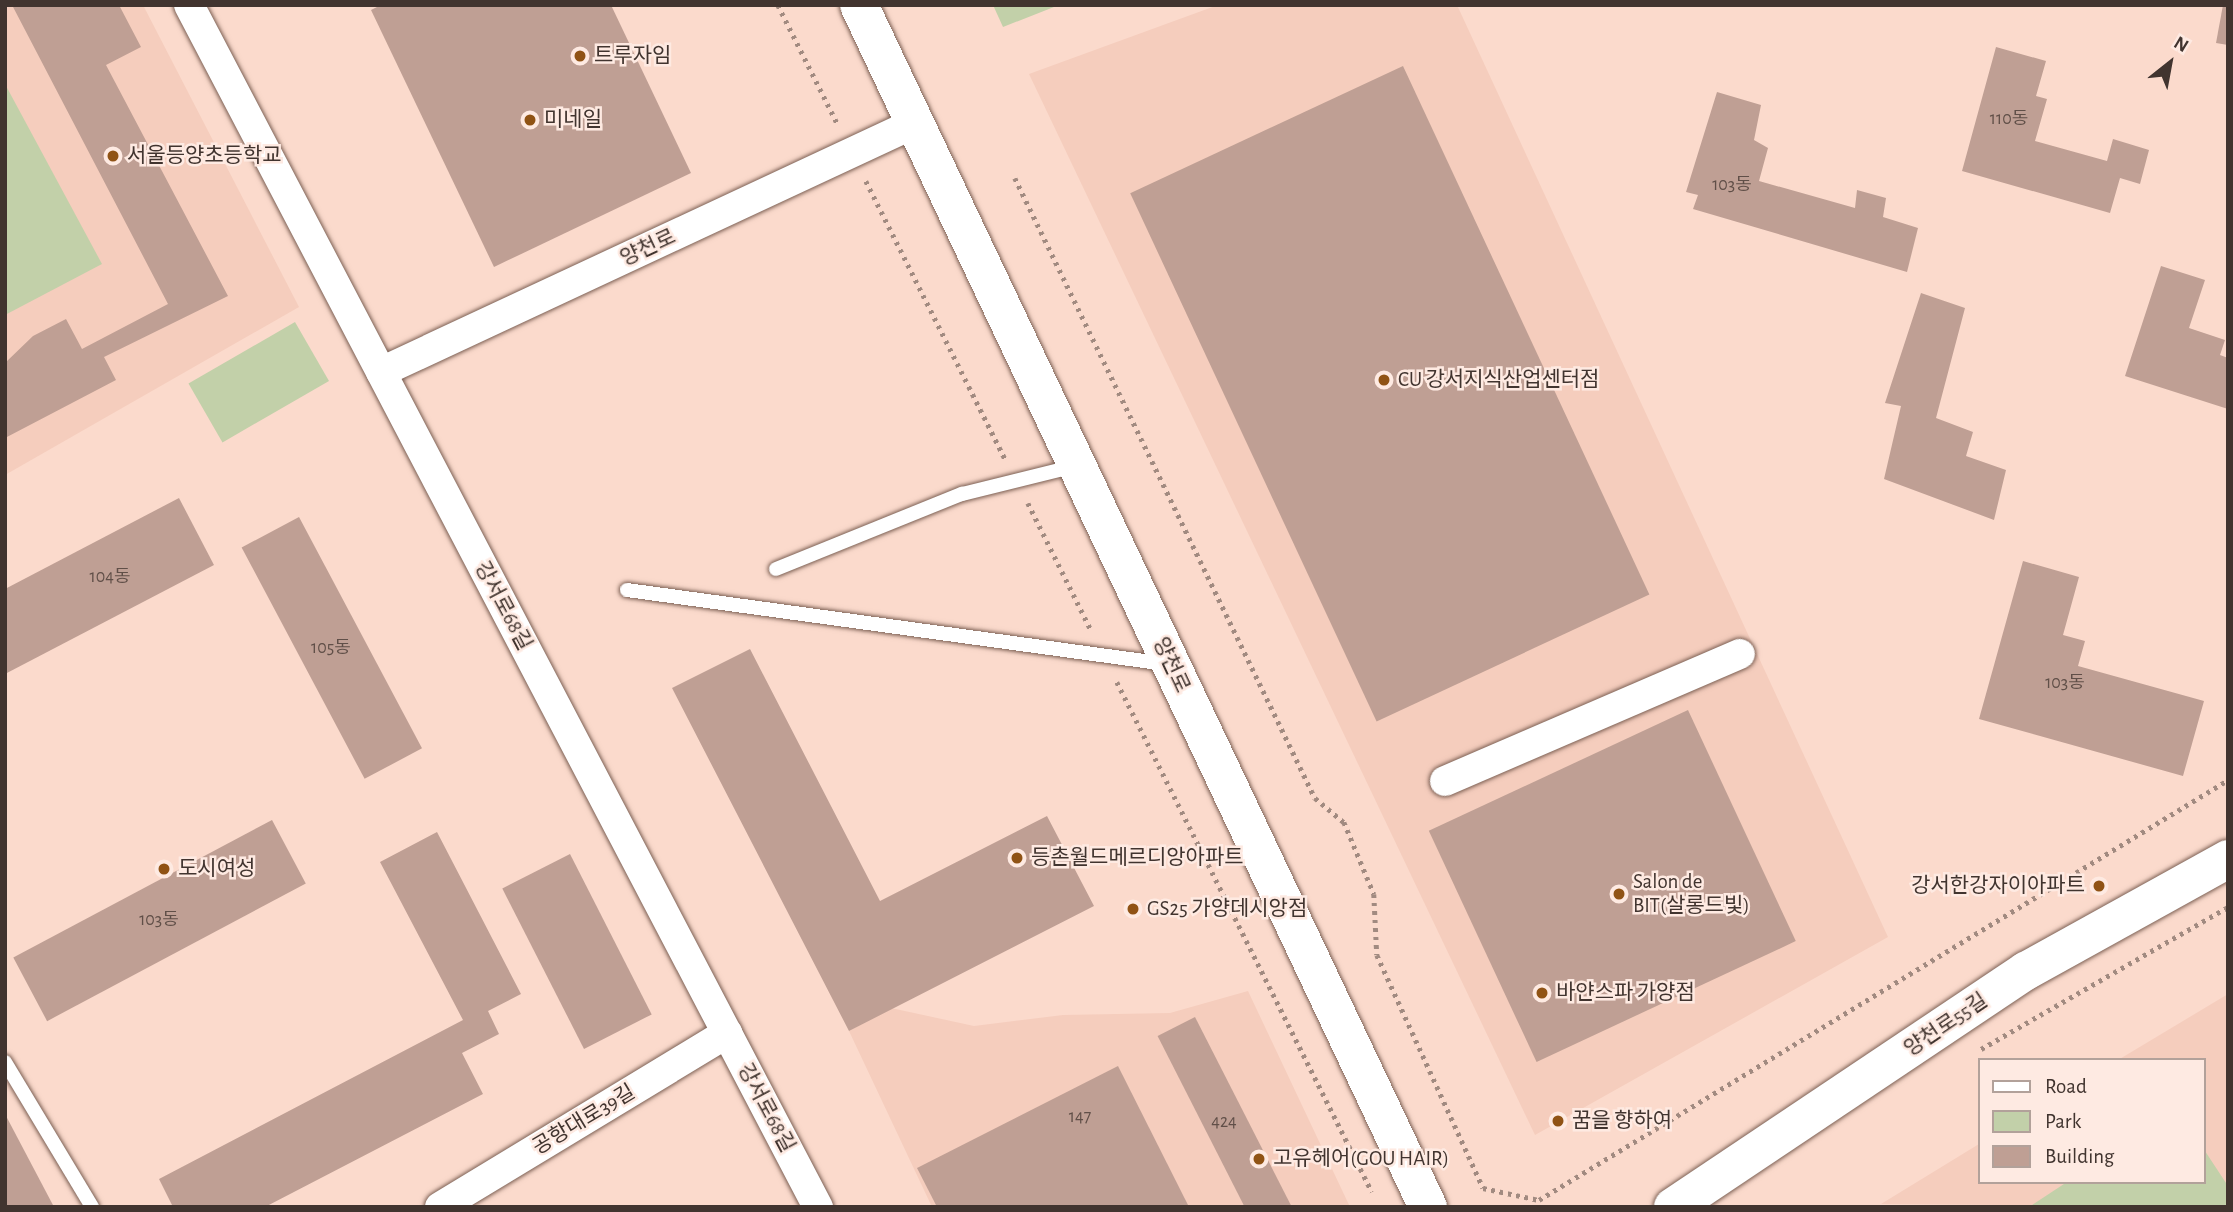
<!DOCTYPE html>
<html>
<head>
<meta charset="utf-8">
<style>
	body { margin:0 }
	#map { position:relative; width:2233px; height:1212px; overflow:hidden; background:#fbdacc; font-family:"Alegreya Sans","Noto Sans KR",sans-serif }
	div>[style] { position:absolute }
	.built>* { inset:0; background:#f5cdbd }
	.green>* { inset:0; background:#c2d0a9; transform-origin:0 0 }
	.building>* { inset:0; background:#bf9f94; transform-origin:0 0 }
	.path>* { height:4.5px; margin-top:-2.25px; transform-origin:0; background:repeating-linear-gradient(90deg,#a18a80 0 3.5px,transparent 0 8.5px) }
	.roads { filter:drop-shadow(0 0 2px #7c6054) drop-shadow(0 0 2px #7c6054) }
	.lane>* { height:14px; margin:-7px; padding:0 7px; transform-origin:7px; border-radius:7px; background:#fff }
	.street>* { height:30px; margin:-15px; padding:0 15px; transform-origin:15px; border-radius:15px; background:#fff }
	.secondary>* { height:38px; margin:-19px; padding:0 19px; transform-origin:19px; border-radius:19px; background:#fff }
	.dots>* { width:19px; height:19px; translate:-50% -50%; box-sizing:border-box; border:4px solid #feeae2; border-radius:50% }
	span { translate:-50% -50%; white-space:nowrap; text-align:center; line-height:1.15; -webkit-text-stroke:5px #feeae2; paint-order:stroke }
	.number-label { font-size:18px; color:#604f48 }
	.number-label span { -webkit-text-stroke-width:0 }
	.poi-label { font-size:21px; color:#41342f }
	.left { translate:0 -50%; text-align:left }
	.right { translate:-100% -50%; text-align:right }
	.street-label { font-size:21px; color:#41342f }
	.frame { position:absolute; inset:0; border:7px solid #41342f; pointer-events:none }
	.legend { position:absolute; left:1978px; top:1058px; width:228px; height:126px; box-sizing:border-box; background:#feeae2; border:2px solid #b2a19a; margin:0; padding:9px 12px; list-style:none; font-size:21px; color:#41342f }
	.legend li { display:flex; align-items:center; gap:14px; height:35px }
	.legend b { width:35px; border:2px solid #b2a19a }
	.north { position:absolute; left:2135px; top:28px; width:70px; height:70px; -webkit-text-stroke:5px #feeae2; paint-order:stroke; rotate:31deg; font-size:19px; font-weight:700; line-height:28px; text-align:center; color:#41342f }
	.north::after { content:''; display:block; margin:auto; width:24px; height:32px; background:#41342f; clip-path:polygon(50% 0,100% 100%,50% 72%,0 100%) }
</style>
</head>
<body>
<div id="map">
	<div class="built">
		<i style="clip-path:polygon(5px 5px,143px 5px,299px 307px,5px 475px)"></i>
		<i style="clip-path:polygon(1218px 5px,1457px 5px,1888px 937px,1535px 1135px,1029px 74px)"></i>
		<i style="clip-path:polygon(1248px 991px,1350px 1207px,932px 1207px,849px 1031px,891px 1008px,974px 1026px,1063px 1015px,1170px 1013px)"></i>
		<i style="clip-path:polygon(2228px 994px,2228px 1207px,1881px 1204px,1979px 1144px,1979px 1182px,2203px 1182px,2203px 1060px,2118px 1060px)"></i>
	</div>
	<div class="green">
		<i style="clip-path:polygon(993px 5px,1059px 5px,1003px 27px)"></i>
		<i style="clip-path:polygon(5px 84px,102px 264px,5px 315px)"></i>
		<i style="left:295px;top:322px;width:68px;height:123px;rotate:60deg"></i>
		<i style="clip-path:polygon(2203px 1148px,2228px 1186px,2228px 1207px,2029px 1207px,2067px 1182px,2203px 1182px)"></i>
	</div>
	<div class="building">
		<i style="clip-path:polygon(12px 5px,119px 5px,141px 47px,106px 65px,228px 296px,104px 357px,116px 380px,5px 438px,5px 363px,33px 336px,66px 319px,82px 349px,168px 304px)"></i>
		<i style="clip-path:polygon(381px 5px,611px 5px,691px 173px,494px 267px,371px 10px)"></i>
		<i style="clip-path:polygon(2223px 5px,2228px 5px,2228px 45px,2216px 43px)"></i>
		<i style="clip-path:polygon(1996px 47px,2046px 61px,2036px 96px,2047px 99px,2035px 141px,2107px 161px,2113px 139px,2149px 150px,2140px 184px,2120px 178px,2110px 213px,1962px 171px)"></i>
		<i style="left:1403px;top:66px;width:583px;height:301px;rotate:65deg"></i>
		<i style="clip-path:polygon(1717px 92px,1761px 105px,1754px 140px,1768px 148px,1759px 181px,1855px 208px,1857px 190px,1886px 198px,1883px 217px,1918px 228px,1907px 272px,1693px 209px,1698px 195px,1686px 192px)"></i>
		<i style="clip-path:polygon(2161px 266px,2205px 280px,2189px 328px,2225px 340px,2220px 355px,2228px 358px,2228px 409px,2125px 376px)"></i>
		<i style="clip-path:polygon(1921px 293px,1965px 308px,1936px 418px,1973px 432px,1966px 456px,2006px 470px,1994px 520px,1884px 479px,1901px 406px,1885px 403px)"></i>
		<i style="clip-path:polygon(179px 498px,214px 565px,5px 674px,5px 589px)"></i>
		<i style="left:299px;top:517px;width:262px;height:65px;rotate:62deg"></i>
		<i style="clip-path:polygon(2023px 561px,2079px 577px,2063px 635px,2085px 641px,2078px 666px,2204px 701px,2183px 776px,1979px 719px)"></i>
		<i style="clip-path:polygon(750px 649px,880px 901px,1047px 816px,1094px 906px,849px 1031px,672px 688px)"></i>
		<i style="left:1688px;top:710px;width:255px;height:286px;rotate:65deg"></i>
		<i style="left:272px;top:820px;width:72px;height:293px;rotate:62deg"></i>
		<i style="clip-path:polygon(437px 832px,521px 994px,488px 1011px,499px 1034px,462px 1053px,483px 1094px,265px 1207px,173px 1207px,159px 1179px,463px 1020px,380px 862px)"></i>
		<i style="left:570px;top:854px;width:180px;height:76px;rotate:63deg"></i>
		<i style="left:1195px;top:1017px;width:213px;height:42px;rotate:63deg"></i>
		<i style="clip-path:polygon(1118px 1066px,1189px 1207px,937px 1207px,917px 1168px)"></i>
		<i style="clip-path:polygon(5px 1114px,54px 1207px,5px 1207px)"></i>
	</div>
	<div class="path">
		<i style="left:778px;top:5px;width:132px;rotate:63.4deg"></i>
		<i style="left:1015px;top:178px;width:689px;rotate:64.18deg"></i>
		<i style="left:1315px;top:798px;width:38px;rotate:40deg"></i>
		<i style="left:1344px;top:822px;width:78px;rotate:67.4deg"></i>
		<i style="left:1374px;top:894px;width:61px;rotate:87.2deg"></i>
		<i style="left:1377px;top:955px;width:256px;rotate:65.5deg"></i>
		<i style="left:1483px;top:1188px;width:57px;rotate:12.1deg"></i>
		<i style="left:1539px;top:1200px;width:807px;rotate:-31.37deg"></i>
		<i style="left:866px;top:181px;width:310px;rotate:63.4deg"></i>
		<i style="left:1028px;top:503px;width:142px;rotate:63.6deg"></i>
		<i style="left:1117px;top:682px;width:570px;rotate:63.43deg"></i>
		<i style="left:1981px;top:1049px;width:285px;rotate:-29.9deg"></i>
	</div>
	<div class="roads">
		<div class="lane">
			<i style="left:776px;top:569px;width:201px;rotate:-22deg"></i>
			<i style="left:962px;top:494px;width:116px;rotate:-13.9deg"></i>
			<i style="left:627px;top:590px;width:544px;rotate:7.82deg"></i>
			<i style="left:5px;top:1062px;width:169px;rotate:59deg"></i>
		</div>
		<div class="street">
			<i style="left:189px;top:5px;width:1357px;rotate:62.38deg"></i>
			<i style="left:381px;top:372px;width:589px;rotate:-25deg"></i>
			<i style="left:1445px;top:781px;width:321px;rotate:-23.3deg"></i>
			<i style="left:440px;top:1207px;width:336px;rotate:-31.2deg"></i>
		</div>
		<div class="secondary">
			<i style="left:859px;top:5px;width:1330px;rotate:64.67deg"></i>
			<i style="left:1673px;top:1207px;width:425px;rotate:-33.8deg"></i>
			<i style="left:2026px;top:971px;width:231px;rotate:-29deg"></i>
		</div>
	</div>
	<div class="dots">
		<i style="left:580px;top:56px;background:#905315"></i>
		<i style="left:530px;top:120px;background:#905315"></i>
		<i style="left:113px;top:156px;background:#905315"></i>
		<i style="left:1384px;top:380px;background:#905315"></i>
		<i style="left:1017px;top:858px;background:#905315"></i>
		<i style="left:164px;top:869px;background:#905315"></i>
		<i style="left:2099px;top:886px;background:#905315"></i>
		<i style="left:1619px;top:894px;background:#905315"></i>
		<i style="left:1133px;top:909px;background:#905315"></i>
		<i style="left:1542px;top:993px;background:#905315"></i>
		<i style="left:1558px;top:1121px;background:#905315"></i>
		<i style="left:1259px;top:1159px;background:#905315"></i>
	</div>
	<div class="number-label">
		<span style="left:2009px;top:119px">110동</span>
		<span style="left:1732px;top:185px">103동</span>
		<span style="left:110px;top:577px">104동</span>
		<span style="left:331px;top:648px">105동</span>
		<span style="left:2065px;top:683px">103동</span>
		<span style="left:159px;top:920px">103동</span>
		<span style="left:1080px;top:1117px">147</span>
		<span style="left:1224px;top:1122px">424</span>
	</div>
	<div class="poi-label">
		<span class="left" style="left:594px;top:56px">트루자임</span>
		<span class="left" style="left:544px;top:120px">미네일</span>
		<span class="left" style="left:127px;top:156px">서울등양초등학교</span>
		<span class="left" style="left:1398px;top:380px">CU 강서지식산업센터점</span>
		<span class="left" style="left:1031px;top:858px">등촌월드메르디앙아파트</span>
		<span class="left" style="left:178px;top:869px">도시여성</span>
		<span class="left" style="left:1633px;top:894px">Salon de<br>BIT(살롱드빛)</span>
		<span class="right" style="left:2085px;top:886px">강서한강자이아파트</span>
		<span class="left" style="left:1147px;top:909px">GS25 가양데시앙점</span>
		<span class="left" style="left:1556px;top:993px">바얀스파 가양점</span>
		<span class="left" style="left:1572px;top:1121px">꿈을 향하여</span>
		<span class="left" style="left:1273px;top:1159px">고유헤어(GOU HAIR)</span>
	</div>
	<div class="street-label">
		<span style="left:648px;top:248px;rotate:-25deg">양천로</span>
		<span style="left:503px;top:606px;rotate:62deg">강서로68길</span>
		<span style="left:1171px;top:665px;rotate:65deg">양천로</span>
		<span style="left:1946px;top:1025px;rotate:-34deg">양천로55길</span>
		<span style="left:766px;top:1108px;rotate:62deg">강서로68길</span>
		<span style="left:584px;top:1120px;rotate:-31deg">공항대로39길</span>
	</div>
	<div class="frame"></div>
	<ul class="legend">
	<li><b style="height:9px;background:#fff"></b>Road</li>
	<li><b style="height:19px;background:#c2d0a9"></b>Park</li>
	<li><b style="height:19px;background:#bf9f94"></b>Building</li>
	</ul>
	<div class="north">N</div>
</div>
</body>
</html>
